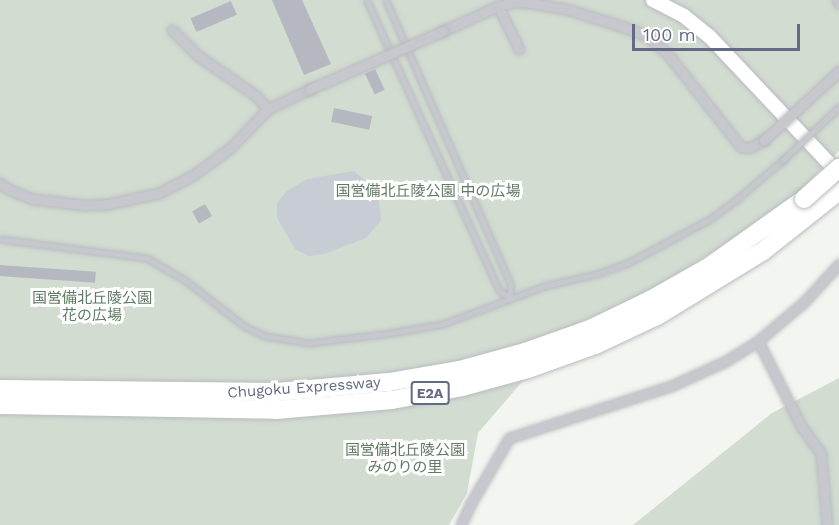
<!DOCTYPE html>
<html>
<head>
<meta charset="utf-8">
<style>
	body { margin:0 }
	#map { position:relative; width:839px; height:525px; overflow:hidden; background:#f3f5f0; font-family:"Work Sans","Noto Sans JP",sans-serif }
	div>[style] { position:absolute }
	.green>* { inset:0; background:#d2dcd1 }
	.water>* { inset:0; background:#c8cdd5 }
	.building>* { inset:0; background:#b5b8c0; transform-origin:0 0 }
	.roads { filter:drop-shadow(0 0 2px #b9bbc1) drop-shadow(0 0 2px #b9bbc1) }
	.lane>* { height:4.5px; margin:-2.25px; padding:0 2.25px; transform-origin:2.25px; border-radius:2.25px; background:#c7c8cd }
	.street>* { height:9px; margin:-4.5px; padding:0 4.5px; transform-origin:4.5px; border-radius:4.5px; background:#c7c8cd }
	.secondary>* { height:14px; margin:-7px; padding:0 7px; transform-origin:7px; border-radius:7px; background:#fff }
	.highway>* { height:18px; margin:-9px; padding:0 9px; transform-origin:9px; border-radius:9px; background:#fff }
	.bridges { filter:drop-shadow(0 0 2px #b9babe) drop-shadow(0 0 2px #b9babe) }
	.lane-bridge>* { height:4.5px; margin:-2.25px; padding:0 2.25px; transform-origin:2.25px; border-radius:2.25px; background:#c7c8cd }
	.street-bridge>* { height:9px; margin:-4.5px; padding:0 4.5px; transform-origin:4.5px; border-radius:4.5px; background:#c7c8cd }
	.highway-bridge>* { height:18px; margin:-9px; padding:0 9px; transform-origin:9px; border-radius:9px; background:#fff }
	span { translate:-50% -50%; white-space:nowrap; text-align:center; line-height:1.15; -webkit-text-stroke:6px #fff; paint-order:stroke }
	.shield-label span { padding:2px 4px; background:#fff; border:2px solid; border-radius:4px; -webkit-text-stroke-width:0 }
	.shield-label { font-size:14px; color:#626a84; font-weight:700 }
	.park-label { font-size:15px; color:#617a64 }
	.street-label { font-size:15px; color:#626a84 }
	.scale { position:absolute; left:632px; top:24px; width:168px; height:27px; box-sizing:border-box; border:3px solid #626a84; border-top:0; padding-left:8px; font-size:18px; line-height:21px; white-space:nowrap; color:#626a84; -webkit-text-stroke:4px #fff; paint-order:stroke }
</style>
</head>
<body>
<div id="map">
	<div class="green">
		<i style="clip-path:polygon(0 0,839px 0,839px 151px,799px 192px,742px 235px,648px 292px,568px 328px,478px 433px,467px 493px,449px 525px,0 525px)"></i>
		<i style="clip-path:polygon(839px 378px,839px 525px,633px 525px,772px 413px)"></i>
	</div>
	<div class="water">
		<i style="clip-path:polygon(354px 171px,372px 186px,379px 201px,381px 220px,366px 238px,324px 254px,309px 256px,295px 249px,277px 218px,277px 203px,287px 191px,307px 179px)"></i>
	</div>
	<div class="building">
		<i style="clip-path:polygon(272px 0,302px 0,331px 64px,304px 75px)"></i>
		<i style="left:231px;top:1px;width:15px;height:44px;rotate:67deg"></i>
		<i style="left:375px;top:69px;width:23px;height:11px;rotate:65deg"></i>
		<i style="left:334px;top:108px;width:39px;height:14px;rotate:12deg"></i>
		<i style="left:205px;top:204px;width:14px;height:15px;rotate:60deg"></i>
		<i style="left:0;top:265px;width:96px;height:11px;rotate:4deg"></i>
	</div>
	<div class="roads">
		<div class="lane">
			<i style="left:367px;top:0;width:319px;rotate:65.5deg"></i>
			<i style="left:499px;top:290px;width:14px;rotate:36deg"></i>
			<i style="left:386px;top:0;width:311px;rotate:66.3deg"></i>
			<i style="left:511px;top:285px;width:13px;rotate:94deg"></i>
			<i style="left:0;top:239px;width:148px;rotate:7.4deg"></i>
			<i style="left:147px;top:258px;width:44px;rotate:30.1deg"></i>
			<i style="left:185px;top:280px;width:75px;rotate:37.9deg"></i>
			<i style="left:244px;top:326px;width:23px;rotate:25deg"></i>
			<i style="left:265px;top:336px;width:45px;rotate:9deg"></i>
			<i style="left:309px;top:343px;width:82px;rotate:-7deg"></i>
			<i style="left:390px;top:333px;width:54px;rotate:-9.6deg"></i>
			<i style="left:443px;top:324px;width:108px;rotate:-20.6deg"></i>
			<i style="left:544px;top:286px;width:54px;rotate:-12.8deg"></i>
			<i style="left:597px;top:274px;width:33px;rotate:-20deg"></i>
			<i style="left:628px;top:263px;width:93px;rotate:-28.2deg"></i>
			<i style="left:710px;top:219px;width:32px;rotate:-36deg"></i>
			<i style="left:736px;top:200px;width:62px;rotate:-40.4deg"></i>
		</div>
		<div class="street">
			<i style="left:837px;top:0;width:4px;rotate:63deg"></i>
			<i style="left:498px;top:6px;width:48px;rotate:64deg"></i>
			<i style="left:172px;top:30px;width:35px;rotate:45deg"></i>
			<i style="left:197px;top:55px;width:70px;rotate:34.6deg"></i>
			<i style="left:255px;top:95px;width:19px;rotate:47deg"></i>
			<i style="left:443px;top:31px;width:60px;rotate:-24.4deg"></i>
			<i style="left:498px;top:6px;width:16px;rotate:-14deg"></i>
			<i style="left:514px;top:2px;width:18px;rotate:3deg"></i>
			<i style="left:532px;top:3px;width:35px;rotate:10deg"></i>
			<i style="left:566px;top:9px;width:58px;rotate:17.2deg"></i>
			<i style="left:621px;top:26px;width:26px;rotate:21deg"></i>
			<i style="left:645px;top:35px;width:27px;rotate:39deg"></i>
			<i style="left:666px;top:52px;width:121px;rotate:51.7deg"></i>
			<i style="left:741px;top:147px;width:8px;rotate:7deg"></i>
			<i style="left:749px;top:148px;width:17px;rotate:-28deg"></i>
			<i style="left:0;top:183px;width:10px;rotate:37deg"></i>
			<i style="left:8px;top:189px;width:27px;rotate:22deg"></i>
			<i style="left:33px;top:199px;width:51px;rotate:6.7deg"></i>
			<i style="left:84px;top:205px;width:24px;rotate:-2deg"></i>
			<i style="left:108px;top:204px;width:52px;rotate:-12.2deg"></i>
			<i style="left:159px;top:193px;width:41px;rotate:-27.8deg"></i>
			<i style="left:195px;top:174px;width:44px;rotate:-36.6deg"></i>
			<i style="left:230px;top:148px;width:54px;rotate:-45.7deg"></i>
			<i style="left:268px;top:109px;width:47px;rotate:-25.5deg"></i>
			<i style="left:758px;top:341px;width:95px;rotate:63.2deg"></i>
			<i style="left:801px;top:426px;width:34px;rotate:54deg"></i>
			<i style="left:821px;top:454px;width:71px;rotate:85.2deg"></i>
			<i style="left:461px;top:525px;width:24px;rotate:-66deg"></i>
			<i style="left:471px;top:503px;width:75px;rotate:-59.7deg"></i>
			<i style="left:509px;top:438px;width:170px;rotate:-17.8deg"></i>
			<i style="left:671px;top:386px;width:60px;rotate:-24.4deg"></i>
			<i style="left:726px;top:361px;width:38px;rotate:-32deg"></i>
			<i style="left:758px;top:341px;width:60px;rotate:-40.3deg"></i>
			<i style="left:804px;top:302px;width:52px;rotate:-47.4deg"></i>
		</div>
		<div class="secondary">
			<i style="left:653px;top:0;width:35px;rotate:27deg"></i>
			<i style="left:684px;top:16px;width:33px;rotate:39deg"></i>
			<i style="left:710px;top:37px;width:188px;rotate:46.7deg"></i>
		</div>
		<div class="highway">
			<i style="left:0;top:389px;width:277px;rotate:0.6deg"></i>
			<i style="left:277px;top:392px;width:112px;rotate:-5.1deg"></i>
			<i style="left:389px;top:382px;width:72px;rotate:-9.6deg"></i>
			<i style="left:460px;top:370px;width:67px;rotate:-15.5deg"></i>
			<i style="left:525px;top:352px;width:69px;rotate:-19.5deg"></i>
			<i style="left:590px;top:329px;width:67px;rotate:-25.8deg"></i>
			<i style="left:650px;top:300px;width:65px;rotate:-29.3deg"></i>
			<i style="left:707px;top:268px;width:119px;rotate:-35.4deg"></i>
			<i style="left:0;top:405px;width:276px;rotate:1deg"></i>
			<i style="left:276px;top:410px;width:116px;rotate:-4.9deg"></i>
			<i style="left:392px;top:400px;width:71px;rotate:-10.5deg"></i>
			<i style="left:462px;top:387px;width:68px;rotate:-15.3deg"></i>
			<i style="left:528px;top:369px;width:71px;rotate:-19.7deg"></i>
			<i style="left:595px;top:345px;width:68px;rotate:-25.1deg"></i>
			<i style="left:657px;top:316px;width:124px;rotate:-31.5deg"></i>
			<i style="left:763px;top:251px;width:97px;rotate:-38.3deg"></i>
		</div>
	</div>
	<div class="bridges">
		<div class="lane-bridge">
			<i style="left:783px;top:160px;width:77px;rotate:-43.4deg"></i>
		</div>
		<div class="street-bridge">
			<i style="left:310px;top:89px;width:145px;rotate:-23.6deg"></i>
			<i style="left:764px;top:140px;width:102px;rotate:-42.6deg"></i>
		</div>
		<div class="highway-bridge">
			<i style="left:804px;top:199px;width:47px;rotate:-41.5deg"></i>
		</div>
	</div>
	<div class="shield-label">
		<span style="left:430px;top:393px">E2A</span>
	</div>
	<div class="park-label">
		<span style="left:428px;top:192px">国営備北丘陵公園 中の広場</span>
		<span style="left:92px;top:307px">国営備北丘陵公園<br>花の広場</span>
		<span style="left:405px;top:459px">国営備北丘陵公園<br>みのりの里</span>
	</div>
	<div class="street-label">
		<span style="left:304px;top:388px;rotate:-4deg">Chugoku Expressway</span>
	</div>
	<div class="scale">100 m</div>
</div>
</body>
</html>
